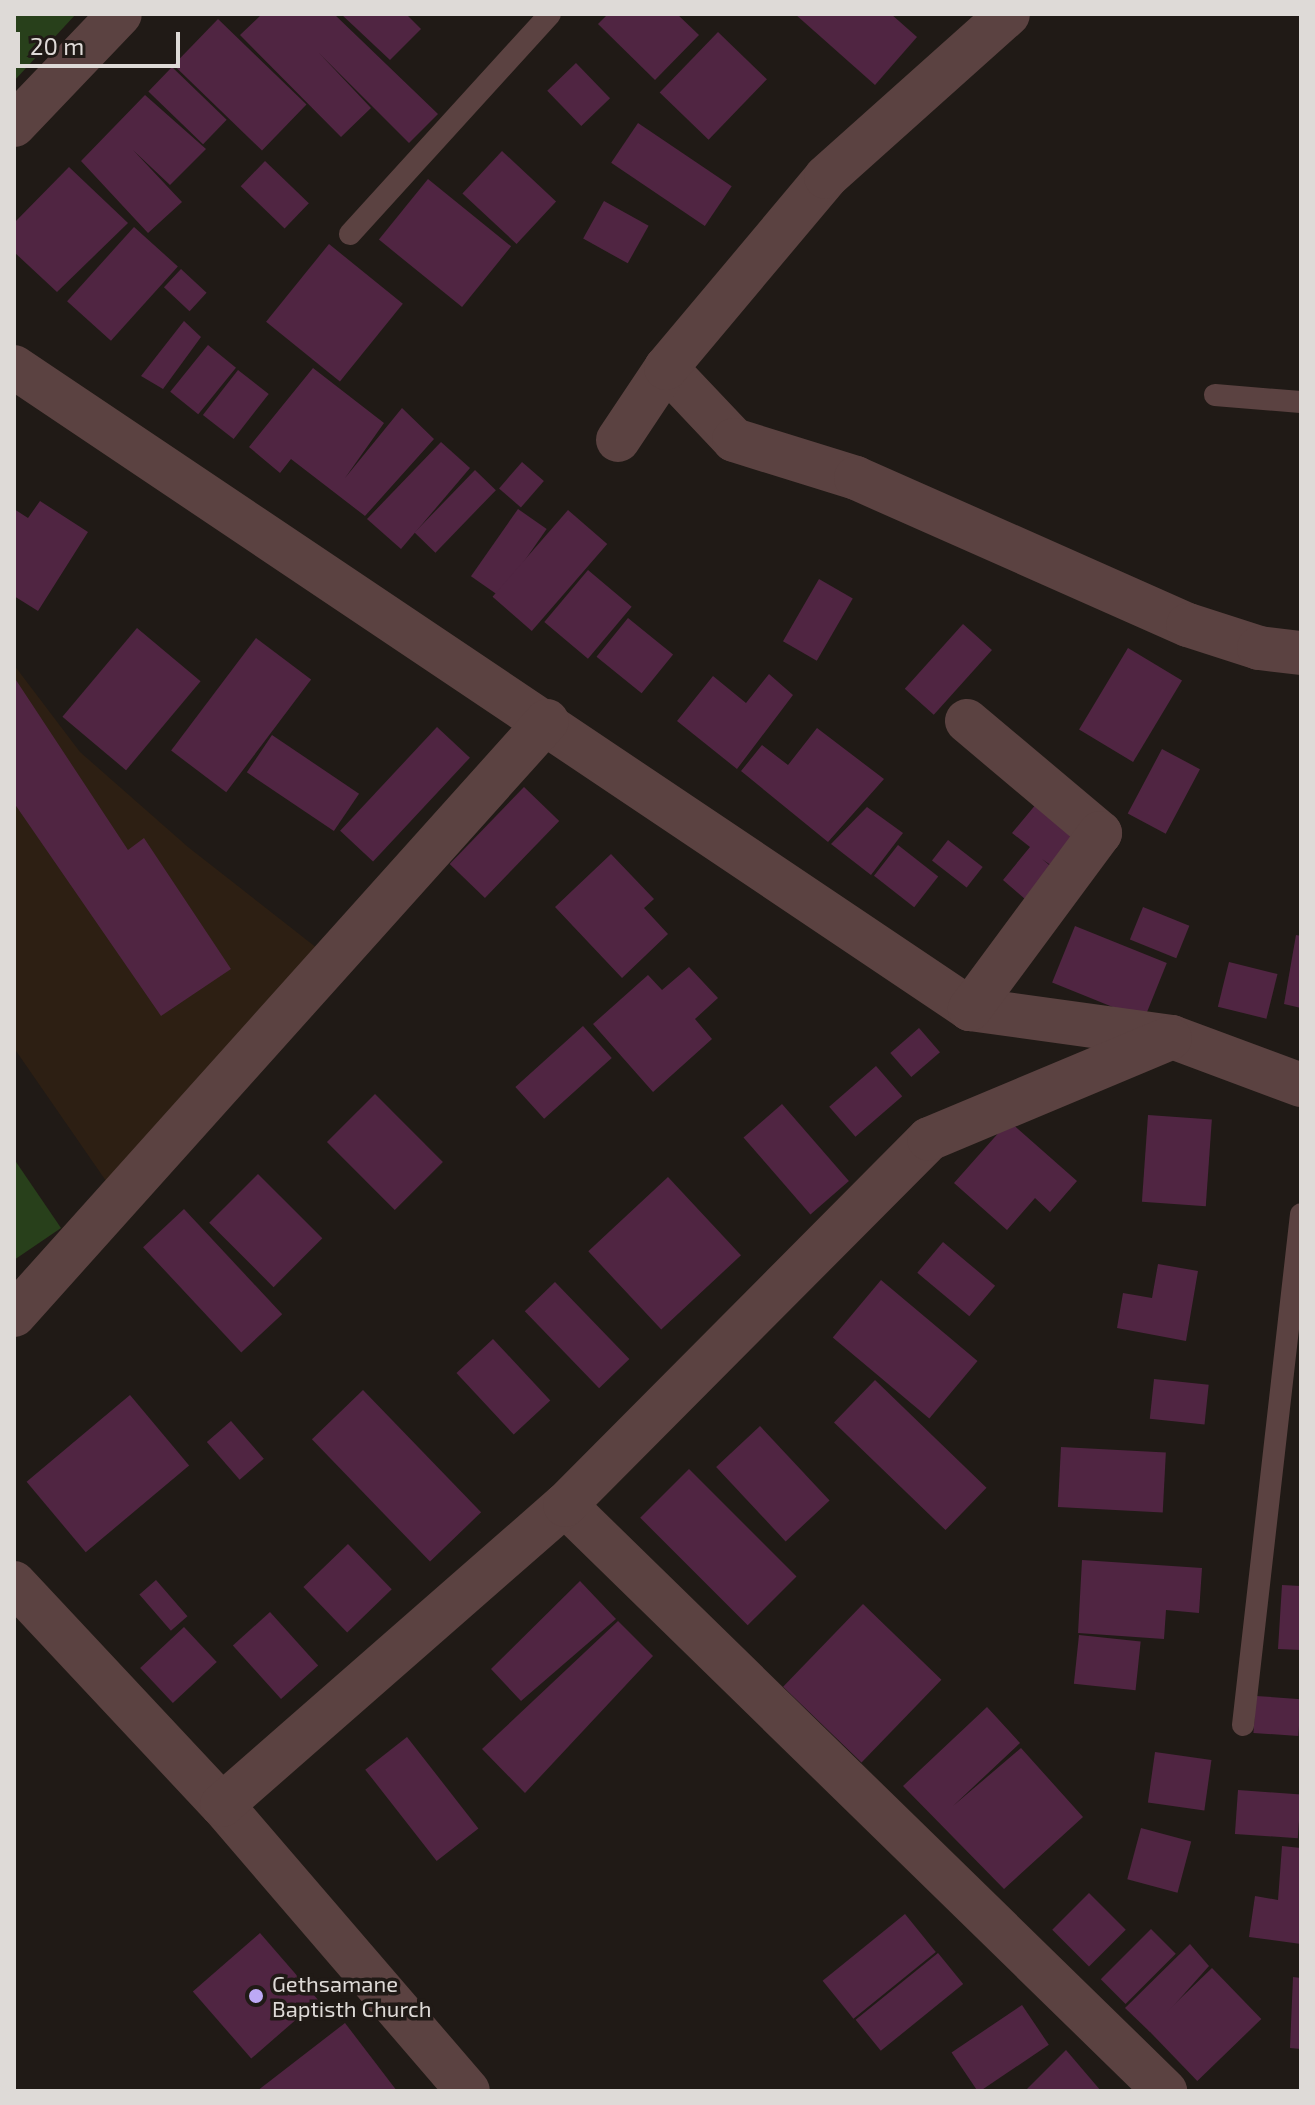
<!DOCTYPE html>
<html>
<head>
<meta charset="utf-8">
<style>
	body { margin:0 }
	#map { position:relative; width:1315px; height:2105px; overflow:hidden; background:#201a16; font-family:"Exo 2",sans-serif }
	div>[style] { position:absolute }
	.education>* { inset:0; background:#2d1f13 }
	.green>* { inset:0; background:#28401b }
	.building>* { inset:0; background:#502542; transform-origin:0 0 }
	.lane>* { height:22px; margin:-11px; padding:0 11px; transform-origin:11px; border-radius:11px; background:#5b4241 }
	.street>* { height:44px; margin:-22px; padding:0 22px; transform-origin:22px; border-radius:22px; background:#5b4241 }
	.dots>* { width:22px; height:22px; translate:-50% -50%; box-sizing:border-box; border:4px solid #201a16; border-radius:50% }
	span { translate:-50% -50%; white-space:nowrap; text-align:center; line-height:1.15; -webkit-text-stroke:7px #201a16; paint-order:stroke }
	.poi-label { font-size:22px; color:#dedad7 }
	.left { translate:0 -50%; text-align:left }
	.frame { position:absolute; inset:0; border:16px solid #dedad7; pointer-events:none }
	.scale { position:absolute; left:16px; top:32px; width:164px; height:36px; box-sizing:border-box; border:4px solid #dedad7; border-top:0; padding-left:10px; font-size:24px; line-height:28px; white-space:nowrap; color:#dedad7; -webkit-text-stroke:6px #201a16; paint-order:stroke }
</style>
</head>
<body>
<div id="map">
	<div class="education">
		<i style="clip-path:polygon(14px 665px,80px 752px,188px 847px,322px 952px,106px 1181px,14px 1048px)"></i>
	</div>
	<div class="green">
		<i style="clip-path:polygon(14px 14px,76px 14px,14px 81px)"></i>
		<i style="clip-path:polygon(14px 1159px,61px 1228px,14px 1260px)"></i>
	</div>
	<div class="building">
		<i style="clip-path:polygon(262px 14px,334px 14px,438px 114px,409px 143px,319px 53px,371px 108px,341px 137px,240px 35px)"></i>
		<i style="clip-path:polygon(341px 14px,406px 14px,421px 29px,390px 60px)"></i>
		<i style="clip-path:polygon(608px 14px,677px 14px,699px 35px,655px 80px,598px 24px)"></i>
		<i style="clip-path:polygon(795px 14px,891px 14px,917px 37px,875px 85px)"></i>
		<i style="left:218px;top:19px;width:123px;height:64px;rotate:44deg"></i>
		<i style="left:718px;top:32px;width:68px;height:84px;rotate:44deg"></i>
		<i style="left:576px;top:63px;width:49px;height:40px;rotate:46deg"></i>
		<i style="left:172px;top:67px;width:76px;height:34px;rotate:44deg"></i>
		<i style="clip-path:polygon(145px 95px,206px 149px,170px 185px,133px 150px,182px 202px,148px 233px,81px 161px)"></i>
		<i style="left:638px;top:123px;width:113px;height:48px;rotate:34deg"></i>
		<i style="left:502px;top:151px;width:74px;height:58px;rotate:43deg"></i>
		<i style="left:265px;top:161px;width:61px;height:35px;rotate:44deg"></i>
		<i style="clip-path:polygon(69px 167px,128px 223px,57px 292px,14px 252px,14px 223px)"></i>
		<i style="left:428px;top:179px;width:107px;height:78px;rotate:39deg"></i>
		<i style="left:604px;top:201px;width:51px;height:43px;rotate:29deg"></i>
		<i style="left:134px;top:227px;width:59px;height:100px;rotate:42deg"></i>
		<i style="left:329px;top:244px;width:95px;height:100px;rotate:39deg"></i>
		<i style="left:181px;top:269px;width:35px;height:25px;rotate:43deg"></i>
		<i style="clip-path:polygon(184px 321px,201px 337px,163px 389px,141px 376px)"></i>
		<i style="left:208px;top:345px;width:36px;height:60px;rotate:39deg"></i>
		<i style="clip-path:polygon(313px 368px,384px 423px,345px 478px,402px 408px,434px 439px,365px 516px,291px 459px,280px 473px,249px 447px)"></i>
		<i style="left:238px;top:370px;width:39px;height:57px;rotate:38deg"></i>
		<i style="clip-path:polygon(441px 442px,470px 468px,401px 549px,367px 519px)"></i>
		<i style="left:522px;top:462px;width:29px;height:35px;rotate:41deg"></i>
		<i style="left:475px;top:470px;width:29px;height:87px;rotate:44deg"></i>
		<i style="clip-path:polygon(40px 501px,88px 532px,38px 611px,14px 596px,14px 509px,28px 518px)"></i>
		<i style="left:518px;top:509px;width:35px;height:82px;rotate:35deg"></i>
		<i style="left:568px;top:510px;width:52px;height:115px;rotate:41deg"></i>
		<i style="left:588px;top:570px;width:57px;height:68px;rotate:40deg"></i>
		<i style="left:819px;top:579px;width:39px;height:72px;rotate:30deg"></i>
		<i style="left:628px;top:618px;width:58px;height:50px;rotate:39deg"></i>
		<i style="left:963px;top:624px;width:39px;height:87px;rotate:42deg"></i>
		<i style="left:137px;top:628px;width:83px;height:116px;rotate:40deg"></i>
		<i style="left:256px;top:638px;width:69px;height:141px;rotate:37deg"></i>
		<i style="left:1128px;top:648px;width:63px;height:95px;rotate:31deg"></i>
		<i style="clip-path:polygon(769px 674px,793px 695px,737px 769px,677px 721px,713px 676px,746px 703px)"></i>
		<i style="clip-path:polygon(14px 677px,128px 850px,144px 838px,231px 969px,161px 1016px,14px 803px)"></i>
		<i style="left:437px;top:727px;width:45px;height:142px;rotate:43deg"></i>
		<i style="clip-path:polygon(817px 728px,884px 779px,828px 842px,741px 771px,762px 745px,788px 765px)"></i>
		<i style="left:272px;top:735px;width:105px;height:45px;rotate:34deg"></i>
		<i style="left:1162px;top:749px;width:43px;height:73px;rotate:28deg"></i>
		<i style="left:524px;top:787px;width:49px;height:107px;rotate:44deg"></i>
		<i style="clip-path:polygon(1037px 803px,1084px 841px,1059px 871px,1042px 859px,1060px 874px,1033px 906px,1003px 880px,1030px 847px,1012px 833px)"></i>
		<i style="clip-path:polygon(867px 807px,903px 833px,871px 875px,831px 844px)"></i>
		<i style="left:948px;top:840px;width:44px;height:26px;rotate:38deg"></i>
		<i style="left:898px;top:845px;width:51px;height:39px;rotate:38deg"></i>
		<i style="clip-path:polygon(611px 854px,654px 899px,644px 908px,668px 934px,622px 978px,555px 907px)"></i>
		<i style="left:1143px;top:907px;width:50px;height:35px;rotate:22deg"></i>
		<i style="left:1075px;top:926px;width:99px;height:61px;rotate:22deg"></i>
		<i style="clip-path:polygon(1296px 935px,1301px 936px,1301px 1008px,1284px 1004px)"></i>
		<i style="left:1229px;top:962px;width:50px;height:46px;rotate:14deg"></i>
		<i style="clip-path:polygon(689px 967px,718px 998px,695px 1019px,712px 1039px,653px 1092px,593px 1024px,648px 975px,662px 990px)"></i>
		<i style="left:583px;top:1026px;width:43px;height:91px;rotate:48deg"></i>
		<i style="left:919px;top:1028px;width:32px;height:38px;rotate:49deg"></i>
		<i style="left:876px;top:1066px;width:40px;height:62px;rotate:49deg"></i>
		<i style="left:375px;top:1094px;width:96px;height:68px;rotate:45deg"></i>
		<i style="left:782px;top:1104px;width:102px;height:51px;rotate:49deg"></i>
		<i style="left:1148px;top:1115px;width:64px;height:87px;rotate:4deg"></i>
		<i style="clip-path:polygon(1009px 1121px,1077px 1181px,1050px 1212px,1035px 1198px,1007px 1230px,954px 1183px)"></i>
		<i style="left:258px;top:1174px;width:91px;height:69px;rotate:45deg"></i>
		<i style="left:668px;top:1177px;width:107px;height:109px;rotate:47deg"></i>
		<i style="left:184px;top:1209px;width:144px;height:56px;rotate:47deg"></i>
		<i style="left:943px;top:1242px;width:68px;height:40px;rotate:40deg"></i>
		<i style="clip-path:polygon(1158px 1264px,1198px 1271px,1186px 1341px,1117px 1328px,1123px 1293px,1152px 1298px)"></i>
		<i style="left:881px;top:1280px;width:126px;height:75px;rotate:40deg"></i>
		<i style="left:555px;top:1282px;width:107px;height:42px;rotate:46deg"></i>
		<i style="left:493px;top:1339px;width:84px;height:50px;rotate:47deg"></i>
		<i style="left:1154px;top:1379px;width:55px;height:40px;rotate:6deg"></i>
		<i style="left:875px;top:1380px;width:155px;height:59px;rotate:44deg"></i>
		<i style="left:363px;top:1390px;width:170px;height:71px;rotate:46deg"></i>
		<i style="left:130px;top:1395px;width:92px;height:135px;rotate:50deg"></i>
		<i style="left:231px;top:1421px;width:50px;height:32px;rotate:49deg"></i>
		<i style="left:760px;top:1426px;width:102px;height:60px;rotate:47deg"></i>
		<i style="left:1061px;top:1447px;width:105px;height:60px;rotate:3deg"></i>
		<i style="left:689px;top:1469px;width:152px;height:69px;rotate:45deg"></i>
		<i style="left:348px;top:1544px;width:63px;height:62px;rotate:46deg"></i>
		<i style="clip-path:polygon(1082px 1560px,1202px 1568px,1199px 1613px,1166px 1610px,1164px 1639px,1078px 1633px)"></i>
		<i style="left:156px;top:1580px;width:48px;height:22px;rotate:49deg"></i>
		<i style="clip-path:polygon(580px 1581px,616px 1619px,521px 1701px,491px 1669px)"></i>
		<i style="clip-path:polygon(1282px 1585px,1301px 1586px,1301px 1650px,1278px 1649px)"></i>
		<i style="left:863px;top:1604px;width:109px;height:115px;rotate:44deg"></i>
		<i style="left:270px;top:1612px;width:72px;height:50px;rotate:48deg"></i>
		<i style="clip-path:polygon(618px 1621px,653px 1656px,525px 1793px,482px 1749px)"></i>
		<i style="left:184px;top:1627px;width:48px;height:60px;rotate:47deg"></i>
		<i style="left:1079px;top:1635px;width:62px;height:49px;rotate:6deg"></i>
		<i style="left:1256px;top:1696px;width:45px;height:37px;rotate:4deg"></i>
		<i style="clip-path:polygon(987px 1707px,1020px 1743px,953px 1806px,1021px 1748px,1083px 1817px,1004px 1889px,903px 1786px)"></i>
		<i style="left:407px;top:1737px;width:116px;height:53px;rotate:52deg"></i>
		<i style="left:1155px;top:1752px;width:57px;height:51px;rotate:8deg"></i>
		<i style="left:1238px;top:1790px;width:63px;height:44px;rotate:4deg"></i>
		<i style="left:1141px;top:1828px;width:52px;height:53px;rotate:15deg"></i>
		<i style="clip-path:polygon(1282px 1846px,1301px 1848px,1301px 1944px,1249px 1937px,1255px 1896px,1278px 1900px)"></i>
		<i style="left:1089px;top:1893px;width:52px;height:52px;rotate:45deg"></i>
		<i style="left:905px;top:1914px;width:49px;height:106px;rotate:51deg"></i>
		<i style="left:1151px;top:1929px;width:35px;height:71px;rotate:45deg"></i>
		<i style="left:260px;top:1933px;width:89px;height:89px;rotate:49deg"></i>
		<i style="clip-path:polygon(1190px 1944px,1209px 1966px,1150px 2032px,1125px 2008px)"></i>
		<i style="left:938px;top:1953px;width:40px;height:106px;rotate:51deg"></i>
		<i style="left:1212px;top:1968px;width:71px;height:89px;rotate:46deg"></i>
		<i style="clip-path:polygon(1293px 1977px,1301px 1978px,1301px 2049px,1290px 2048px)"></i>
		<i style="left:1022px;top:2005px;width:48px;height:85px;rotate:56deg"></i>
		<i style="clip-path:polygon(345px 2023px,397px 2091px,257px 2091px)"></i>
		<i style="clip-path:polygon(1066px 2050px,1101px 2091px,1025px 2091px)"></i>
	</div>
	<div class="lane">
		<i style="left:350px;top:234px;width:297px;rotate:-47.7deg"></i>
		<i style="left:1215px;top:395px;width:86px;rotate:4.7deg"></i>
		<i style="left:1243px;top:1725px;width:514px;rotate:-83.52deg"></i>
	</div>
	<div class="street">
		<i style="left:14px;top:125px;width:153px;rotate:-46.3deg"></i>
		<i style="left:14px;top:367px;width:1152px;rotate:33.88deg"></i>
		<i style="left:970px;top:1009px;width:204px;rotate:7.9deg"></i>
		<i style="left:1172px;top:1037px;width:138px;rotate:20.4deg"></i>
		<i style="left:666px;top:368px;width:99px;rotate:46.6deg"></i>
		<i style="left:734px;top:440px;width:128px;rotate:17.3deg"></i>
		<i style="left:856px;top:478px;width:363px;rotate:23.9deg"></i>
		<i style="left:1188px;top:625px;width:75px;rotate:17.9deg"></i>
		<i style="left:1259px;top:648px;width:42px;rotate:6.8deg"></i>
		<i style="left:618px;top:440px;width:87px;rotate:-56.3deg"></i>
		<i style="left:666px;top:368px;width:249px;rotate:-50deg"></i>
		<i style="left:826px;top:177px;width:244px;rotate:-41.8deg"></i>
		<i style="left:967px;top:721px;width:174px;rotate:40.1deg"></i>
		<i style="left:1100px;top:833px;width:219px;rotate:126.5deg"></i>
		<i style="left:14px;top:1315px;width:798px;rotate:-48.1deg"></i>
		<i style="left:565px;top:1505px;width:839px;rotate:44.32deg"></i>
		<i style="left:14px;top:1583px;width:304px;rotate:46.9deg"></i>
		<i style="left:222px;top:1805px;width:377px;rotate:49.3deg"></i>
		<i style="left:222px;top:1805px;width:456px;rotate:-41.2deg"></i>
		<i style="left:565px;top:1505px;width:516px;rotate:-45.16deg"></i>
		<i style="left:929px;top:1139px;width:261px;rotate:-22.7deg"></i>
	</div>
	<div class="dots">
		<i style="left:256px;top:1996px;background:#bda9f5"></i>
	</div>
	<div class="poi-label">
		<span class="left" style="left:272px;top:1996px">Gethsamane<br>Baptisth Church</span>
	</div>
	<div class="frame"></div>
	<div class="scale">20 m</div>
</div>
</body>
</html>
